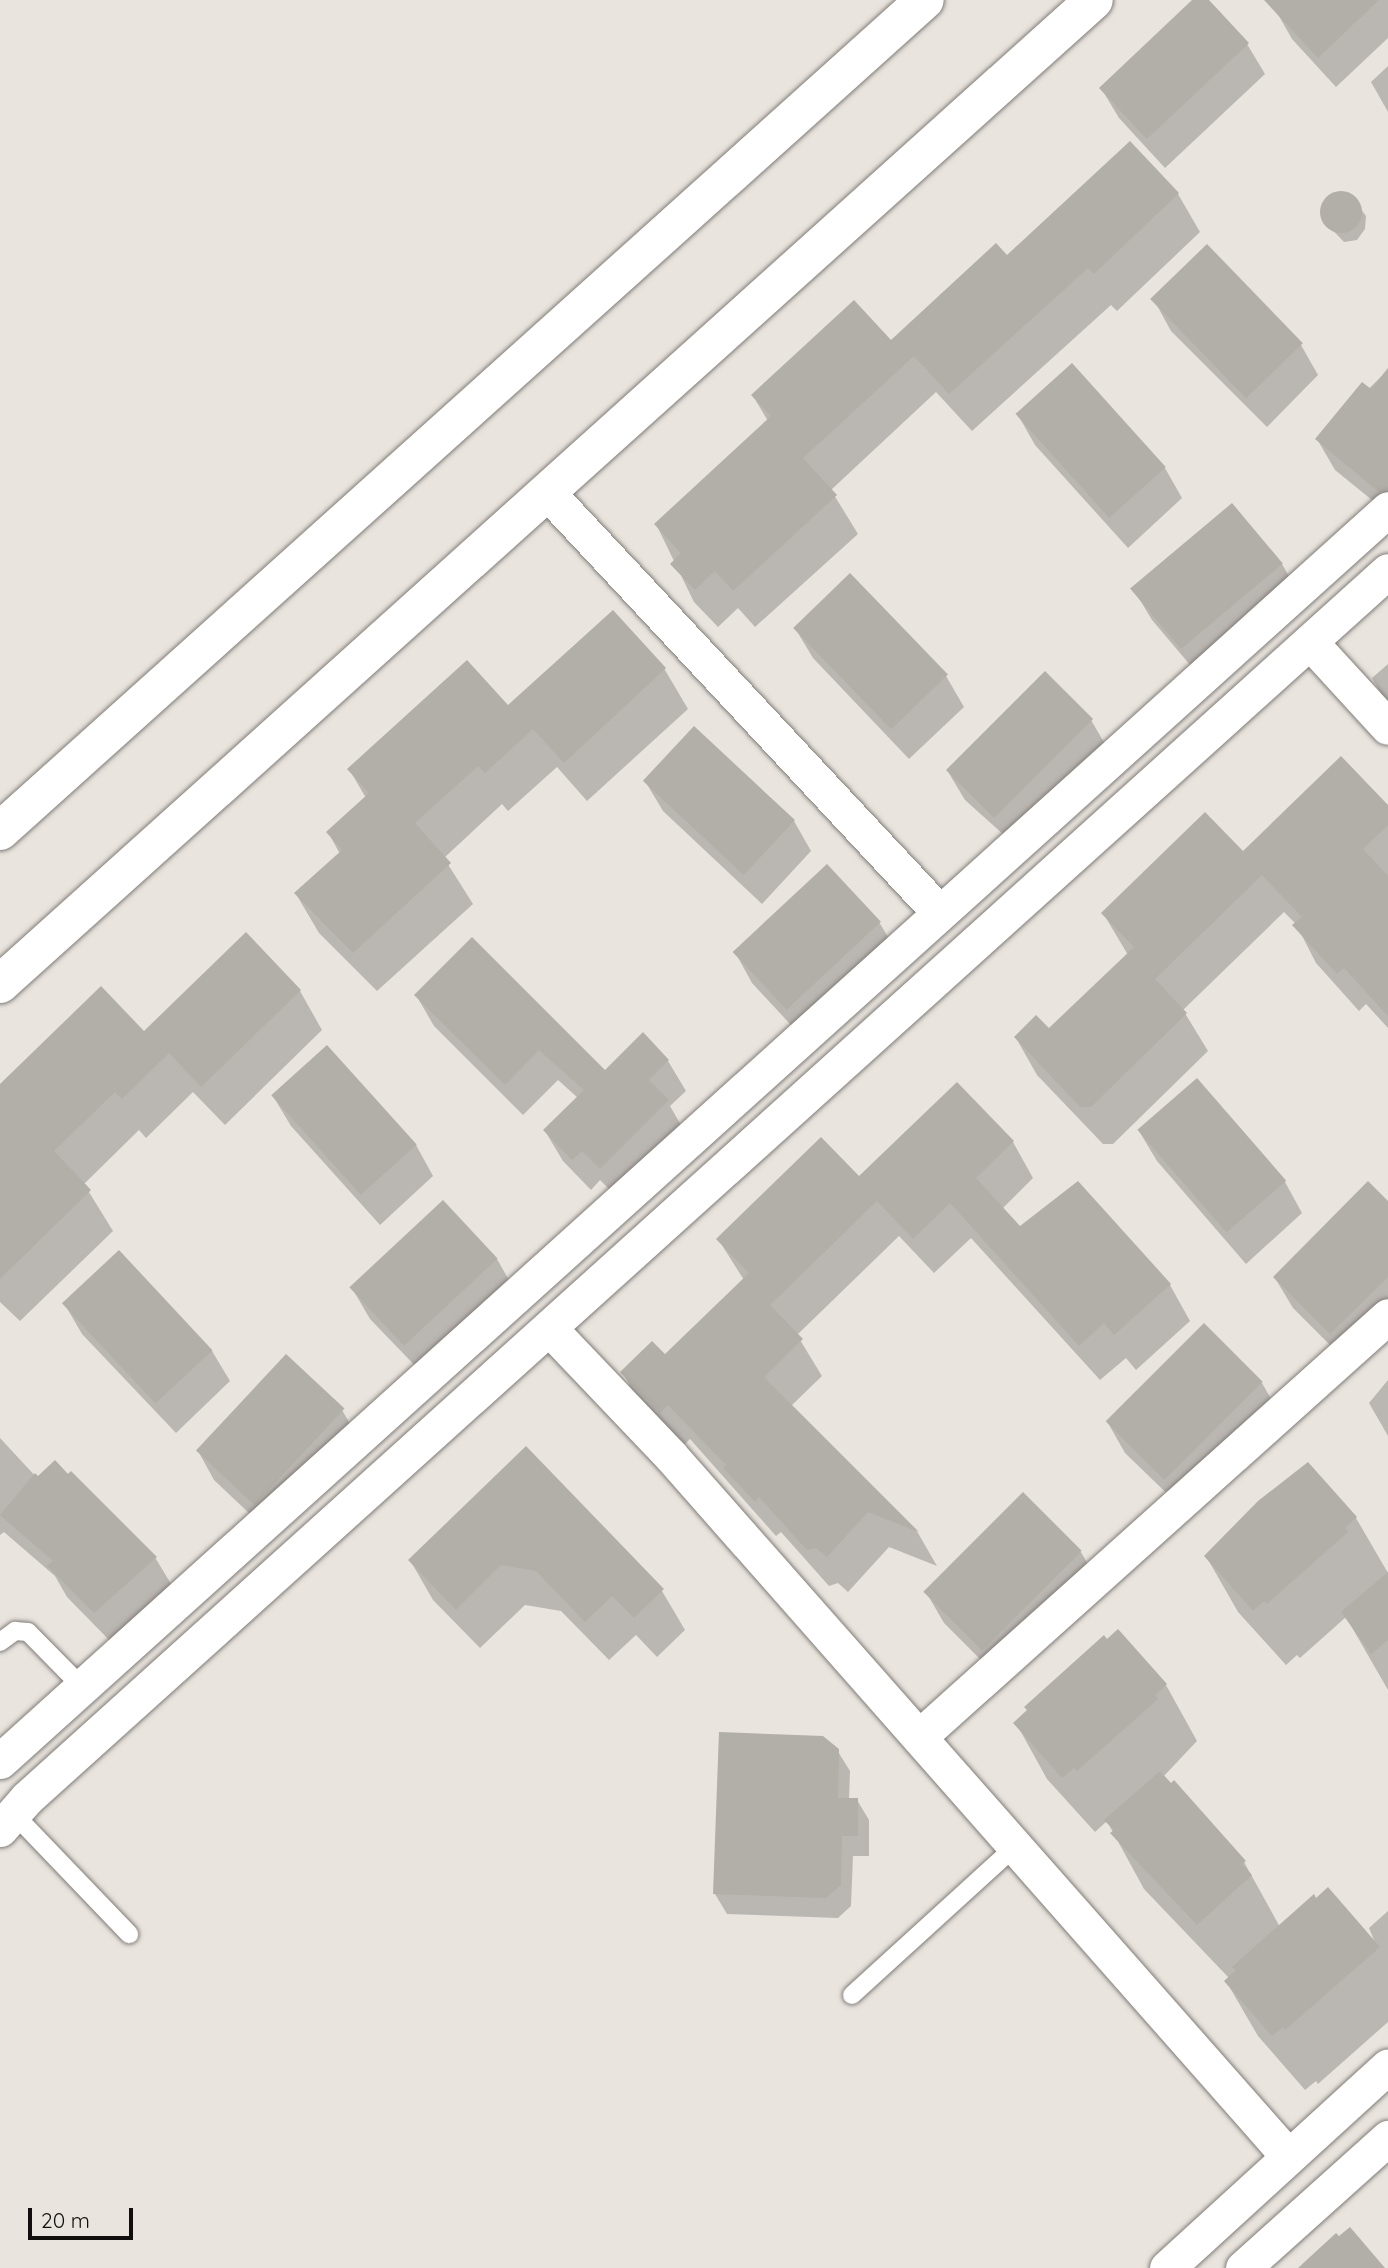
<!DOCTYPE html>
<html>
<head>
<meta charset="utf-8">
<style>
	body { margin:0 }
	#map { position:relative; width:1388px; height:2268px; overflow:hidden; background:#e9e4de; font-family:Quicksand,sans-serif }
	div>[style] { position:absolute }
	.shadow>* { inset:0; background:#0003 }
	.building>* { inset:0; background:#b2aea8; transform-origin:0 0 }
	.round { border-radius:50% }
	.roads { filter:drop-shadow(0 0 2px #817c77) drop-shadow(0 0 2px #817c77) }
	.service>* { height:18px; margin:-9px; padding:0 9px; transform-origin:9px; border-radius:9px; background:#fff }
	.minor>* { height:35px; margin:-17.5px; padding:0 17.5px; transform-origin:17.5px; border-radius:17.5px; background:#fff }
	.tertiary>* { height:38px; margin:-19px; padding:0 19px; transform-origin:19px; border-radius:19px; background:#fff }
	span { translate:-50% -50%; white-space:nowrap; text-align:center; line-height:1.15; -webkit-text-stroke:5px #e9e4de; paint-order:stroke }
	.scale { position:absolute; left:28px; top:2208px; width:105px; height:32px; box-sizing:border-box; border:4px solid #110f0d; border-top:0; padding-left:9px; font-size:21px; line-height:24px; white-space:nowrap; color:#110f0d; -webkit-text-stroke:5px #e9e4de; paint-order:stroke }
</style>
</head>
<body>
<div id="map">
	<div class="shadow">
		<i style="clip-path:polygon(1195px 0,1207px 0,1247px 44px,1265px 74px,1165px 168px,1119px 118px,1101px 88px)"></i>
		<i style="clip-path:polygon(1284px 0,1388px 0,1388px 38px,1336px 87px,1292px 39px,1275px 9px)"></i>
		<i style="clip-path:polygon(1388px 66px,1388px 112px,1371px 82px)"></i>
		<i style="clip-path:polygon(1130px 143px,1178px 194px,1200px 232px,1117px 311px,1111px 305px,972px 431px,936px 392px,831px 490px,858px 534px,755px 627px,738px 608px,718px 627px,694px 602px,656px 524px,768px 421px,753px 396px,891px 343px,1007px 258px)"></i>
		<i style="clip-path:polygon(1333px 194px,1351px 195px,1366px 216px,1365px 229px,1357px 240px,1344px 242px,1323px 220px,1322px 208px)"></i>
		<i style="clip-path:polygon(1154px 300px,1301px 345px,1318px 375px,1267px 427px,1171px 331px)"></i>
		<i style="clip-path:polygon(1388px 370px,1388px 513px,1335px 470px,1317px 439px)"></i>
		<i style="clip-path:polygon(1018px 415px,1165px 468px,1182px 498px,1128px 548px,1035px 445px)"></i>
		<i style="clip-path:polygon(1282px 564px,1299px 594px,1202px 679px,1152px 620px,1134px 590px)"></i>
		<i style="clip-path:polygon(613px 613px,665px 670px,688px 709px,587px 801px,557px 767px,508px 811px,502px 804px,444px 858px,473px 904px,377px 991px,319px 933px,296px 894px,340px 854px,328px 832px,366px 798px,349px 769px,508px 708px)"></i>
		<i style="clip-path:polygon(795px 628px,946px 676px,964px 707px,909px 759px,813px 658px)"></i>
		<i style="clip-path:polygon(1388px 664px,1388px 705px,1372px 678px)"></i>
		<i style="clip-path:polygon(1091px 720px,1109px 751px,1014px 844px,965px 800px,947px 770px)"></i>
		<i style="clip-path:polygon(645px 781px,794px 821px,811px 851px,762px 904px,663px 811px)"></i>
		<i style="clip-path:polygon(1388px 807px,1388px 1028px,1366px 1004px,1359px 1011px,1316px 963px,1296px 924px,1284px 912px,1183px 1010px,1208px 1051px,1113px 1144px,1103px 1144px,1037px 1075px,1016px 1038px,1049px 1031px,1128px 955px,1103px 913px,1243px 853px)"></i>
		<i style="clip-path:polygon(879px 922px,897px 952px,804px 1039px,752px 983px,735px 952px)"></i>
		<i style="clip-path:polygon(300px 991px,322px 1030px,225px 1125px,193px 1092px,146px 1138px,139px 1130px,84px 1184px,113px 1231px,20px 1321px,0 1302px,0 1086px,144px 1033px)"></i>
		<i style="clip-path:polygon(416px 995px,605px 1072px,668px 1061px,686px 1091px,670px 1106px,685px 1132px,618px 1198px,600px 1180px,591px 1190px,563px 1161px,545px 1131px,578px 1098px,558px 1080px,523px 1115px,434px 1026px)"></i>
		<i style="clip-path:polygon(327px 1047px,416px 1145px,433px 1176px,380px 1225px,291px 1126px,273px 1096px)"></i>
		<i style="clip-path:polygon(1197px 1081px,1285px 1182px,1302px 1213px,1246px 1264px,1157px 1161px,1139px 1131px)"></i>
		<i style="clip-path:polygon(1013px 1142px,1033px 1178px,1002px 1209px,1019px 1228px,1077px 1184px,1170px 1285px,1190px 1321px,1136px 1370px,1126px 1358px,1100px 1380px,971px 1238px,934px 1273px,899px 1236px,797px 1335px,822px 1376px,791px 1406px,918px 1533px,937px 1566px,889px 1547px,848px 1592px,838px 1583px,829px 1586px,781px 1532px,776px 1536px,690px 1439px,681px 1448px,643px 1408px,622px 1372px,665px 1357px,744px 1280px,718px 1239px,859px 1179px)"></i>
		<i style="clip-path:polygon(1388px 1203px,1388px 1324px,1349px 1364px,1293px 1308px,1275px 1278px)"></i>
		<i style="clip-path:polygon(497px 1259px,514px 1289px,424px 1375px,370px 1319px,352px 1288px)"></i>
		<i style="clip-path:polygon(64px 1303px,212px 1351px,230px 1381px,176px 1433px,82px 1334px)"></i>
		<i style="clip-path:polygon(1388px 1380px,1388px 1436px,1369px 1403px)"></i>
		<i style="clip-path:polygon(1262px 1383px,1279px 1413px,1184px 1510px,1125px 1453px,1108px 1423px)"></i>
		<i style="clip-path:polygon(342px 1410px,360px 1441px,270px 1533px,214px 1480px,197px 1449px)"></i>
		<i style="clip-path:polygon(0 1438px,38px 1479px,71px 1473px,156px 1559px,174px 1589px,112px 1643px,67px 1597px,55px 1576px,4px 1532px,0 1535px)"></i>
		<i style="clip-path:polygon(526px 1449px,662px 1591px,685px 1630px,657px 1657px,636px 1635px,609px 1660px,561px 1611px,525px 1605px,480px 1648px,433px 1600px,410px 1560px)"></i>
		<i style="clip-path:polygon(1308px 1464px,1356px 1518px,1388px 1573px,1388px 1690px,1346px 1617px,1300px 1658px,1297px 1655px,1286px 1665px,1238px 1612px,1206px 1556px)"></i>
		<i style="clip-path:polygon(1081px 1552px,1098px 1582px,1001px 1680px,944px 1623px,926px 1592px)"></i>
		<i style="clip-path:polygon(1166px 1685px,1197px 1741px,1163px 1777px,1244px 1862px,1280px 1927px,1376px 1945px,1369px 1928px,1388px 1911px,1388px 2022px,1318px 2084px,1316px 2081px,1305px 2090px,1258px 2036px,1226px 1981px,1229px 1978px,1144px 1889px,1109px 1825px,1106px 1822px,1095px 1832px,1047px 1779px,1016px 1723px)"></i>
		<i style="clip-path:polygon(837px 1750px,850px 1771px,849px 1800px,857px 1800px,869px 1820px,869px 1856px,853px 1856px,851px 1906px,838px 1918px,727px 1914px,715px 1894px)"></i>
	</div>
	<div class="building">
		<i style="clip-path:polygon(1192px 0,1209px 0,1249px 43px,1147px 139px,1099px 88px)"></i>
		<i style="clip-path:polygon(1264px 0,1379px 0,1318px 58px)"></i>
		<i style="clip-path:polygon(1130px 141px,1179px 193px,1094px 274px,1088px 268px,949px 394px,914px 356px,803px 458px,837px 495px,733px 591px,715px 571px,695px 590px,670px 564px,681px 553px,654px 524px,771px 416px,751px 395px,854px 300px,891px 340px,996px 243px,1007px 255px)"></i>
		<i class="round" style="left:1320px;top:191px;width:42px;height:42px"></i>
		<i style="left:1207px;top:244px;width:138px;height:79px;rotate:46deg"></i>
		<i style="left:1072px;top:363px;width:140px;height:76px;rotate:48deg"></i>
		<i style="clip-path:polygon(1388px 368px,1388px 489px,1379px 492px,1315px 439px,1362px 382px,1371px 389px)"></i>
		<i style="left:1232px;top:503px;width:79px;height:133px;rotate:50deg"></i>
		<i style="left:850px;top:573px;width:141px;height:79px;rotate:46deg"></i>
		<i style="clip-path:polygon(613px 610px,666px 668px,564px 763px,533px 729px,485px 773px,478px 766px,415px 823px,451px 863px,353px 953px,294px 893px,342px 850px,326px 832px,369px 793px,347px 769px,467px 660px,508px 705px)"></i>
		<i style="left:1045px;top:671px;width:68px;height:140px;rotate:45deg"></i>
		<i style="left:694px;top:726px;width:138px;height:75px;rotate:43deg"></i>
		<i style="clip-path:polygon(1341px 756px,1388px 805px,1388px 825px,1363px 849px,1388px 876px,1388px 1016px,1344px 968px,1337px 974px,1292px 925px,1302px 917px,1262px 875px,1155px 979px,1187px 1013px,1091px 1107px,1080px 1107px,1014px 1037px,1036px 1015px,1049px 1028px,1134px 947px,1101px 913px,1205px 812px,1243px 851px)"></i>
		<i style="left:827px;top:864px;width:79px;height:129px;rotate:47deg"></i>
		<i style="clip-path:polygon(246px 932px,301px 990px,201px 1087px,169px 1053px,122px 1099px,115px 1092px,54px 1151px,91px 1190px,0 1279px,0 1084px,101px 986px,144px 1031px)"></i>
		<i style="clip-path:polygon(472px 937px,605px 1070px,643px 1032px,669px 1060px,649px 1080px,669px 1100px,600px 1169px,582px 1151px,572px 1160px,543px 1130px,584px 1090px,539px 1050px,505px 1085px,414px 995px)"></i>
		<i style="left:327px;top:1045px;width:134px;height:75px;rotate:48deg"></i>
		<i style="left:1197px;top:1078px;width:136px;height:79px;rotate:49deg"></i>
		<i style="clip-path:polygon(957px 1082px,1014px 1141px,976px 1178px,1020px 1226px,1078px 1181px,1171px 1284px,1114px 1335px,1104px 1323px,1079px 1346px,950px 1203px,913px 1239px,877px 1201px,770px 1305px,803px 1339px,764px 1377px,919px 1532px,868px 1512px,827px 1557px,816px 1548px,807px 1550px,759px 1497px,755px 1502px,723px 1468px,726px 1465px,668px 1405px,660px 1413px,620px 1372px,652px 1341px,665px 1354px,749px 1273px,716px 1239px,821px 1137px,859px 1176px)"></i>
		<i style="clip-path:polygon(1368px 1181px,1388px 1201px,1388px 1277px,1330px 1334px,1273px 1277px)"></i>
		<i style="left:443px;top:1200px;width:80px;height:128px;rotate:47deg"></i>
		<i style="left:119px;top:1250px;width:137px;height:78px;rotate:47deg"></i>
		<i style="left:1204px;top:1323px;width:83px;height:139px;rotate:45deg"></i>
		<i style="left:286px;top:1354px;width:80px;height:132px;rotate:43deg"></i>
		<i style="clip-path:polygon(526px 1446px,664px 1589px,634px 1618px,612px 1596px,585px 1622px,536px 1571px,501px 1565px,456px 1610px,408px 1560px)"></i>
		<i style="clip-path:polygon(55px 1460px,68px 1474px,71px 1471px,157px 1557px,94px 1613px,47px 1566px,53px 1561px,0 1515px,35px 1473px,38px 1476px)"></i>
		<i style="clip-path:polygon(1308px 1462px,1357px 1517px,1345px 1528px,1348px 1532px,1267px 1604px,1264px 1601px,1253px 1611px,1204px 1556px,1258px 1501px)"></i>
		<i style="left:1023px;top:1492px;width:83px;height:141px;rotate:45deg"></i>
		<i style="clip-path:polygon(1388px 1572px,1388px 1640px,1371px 1654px,1341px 1612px)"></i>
		<i style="clip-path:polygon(1118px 1629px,1167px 1684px,1155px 1695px,1158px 1699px,1077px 1771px,1074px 1768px,1062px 1778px,1013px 1723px,1027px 1710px,1024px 1707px,1104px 1635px,1107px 1639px)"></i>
		<i style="clip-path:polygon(719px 1732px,823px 1736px,839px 1749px,838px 1798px,858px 1798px,858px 1836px,842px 1836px,841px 1885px,826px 1898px,713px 1894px)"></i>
		<i style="clip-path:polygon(1160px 1771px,1171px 1783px,1174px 1780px,1246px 1861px,1242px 1864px,1252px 1875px,1197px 1925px,1110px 1833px,1114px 1830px,1104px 1820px)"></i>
		<i style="clip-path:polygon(1328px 1887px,1380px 1947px,1285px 2030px,1283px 2027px,1272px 2036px,1224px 1981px,1236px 1970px,1232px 1967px,1278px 1926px,1314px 1894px,1316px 1898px)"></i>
		<i style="clip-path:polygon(1350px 2227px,1385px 2268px,1298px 2268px,1336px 2233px,1339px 2236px)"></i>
	</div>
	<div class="roads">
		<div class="service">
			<i style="left:0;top:1642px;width:19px;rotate:-36deg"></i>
			<i style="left:15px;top:1631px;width:13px;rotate:4deg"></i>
			<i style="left:28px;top:1632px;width:77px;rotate:45.5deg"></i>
			<i style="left:13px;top:1813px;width:168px;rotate:46.2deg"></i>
			<i style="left:852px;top:1995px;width:224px;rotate:-42.3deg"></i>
		</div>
		<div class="minor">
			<i style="left:546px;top:491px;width:577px;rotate:46.97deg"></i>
			<i style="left:1310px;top:642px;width:115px;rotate:47.5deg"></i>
			<i style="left:550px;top:1329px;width:174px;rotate:46.4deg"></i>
			<i style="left:670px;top:1455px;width:935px;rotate:48.6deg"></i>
			<i style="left:919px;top:1737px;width:630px;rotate:-41.91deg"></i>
			<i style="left:0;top:1761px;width:1869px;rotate:-42.05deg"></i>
			<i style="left:0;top:1829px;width:41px;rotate:-48.9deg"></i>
			<i style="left:27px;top:1798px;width:1832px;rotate:-42.04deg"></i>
			<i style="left:1167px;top:2268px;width:299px;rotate:-42.4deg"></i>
			<i style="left:1243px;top:2268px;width:195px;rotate:-41.9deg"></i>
		</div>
		<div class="tertiary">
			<i style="left:0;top:831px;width:1243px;rotate:-41.94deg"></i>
			<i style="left:0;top:984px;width:1471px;rotate:-41.97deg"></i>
		</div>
	</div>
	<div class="scale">20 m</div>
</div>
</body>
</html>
